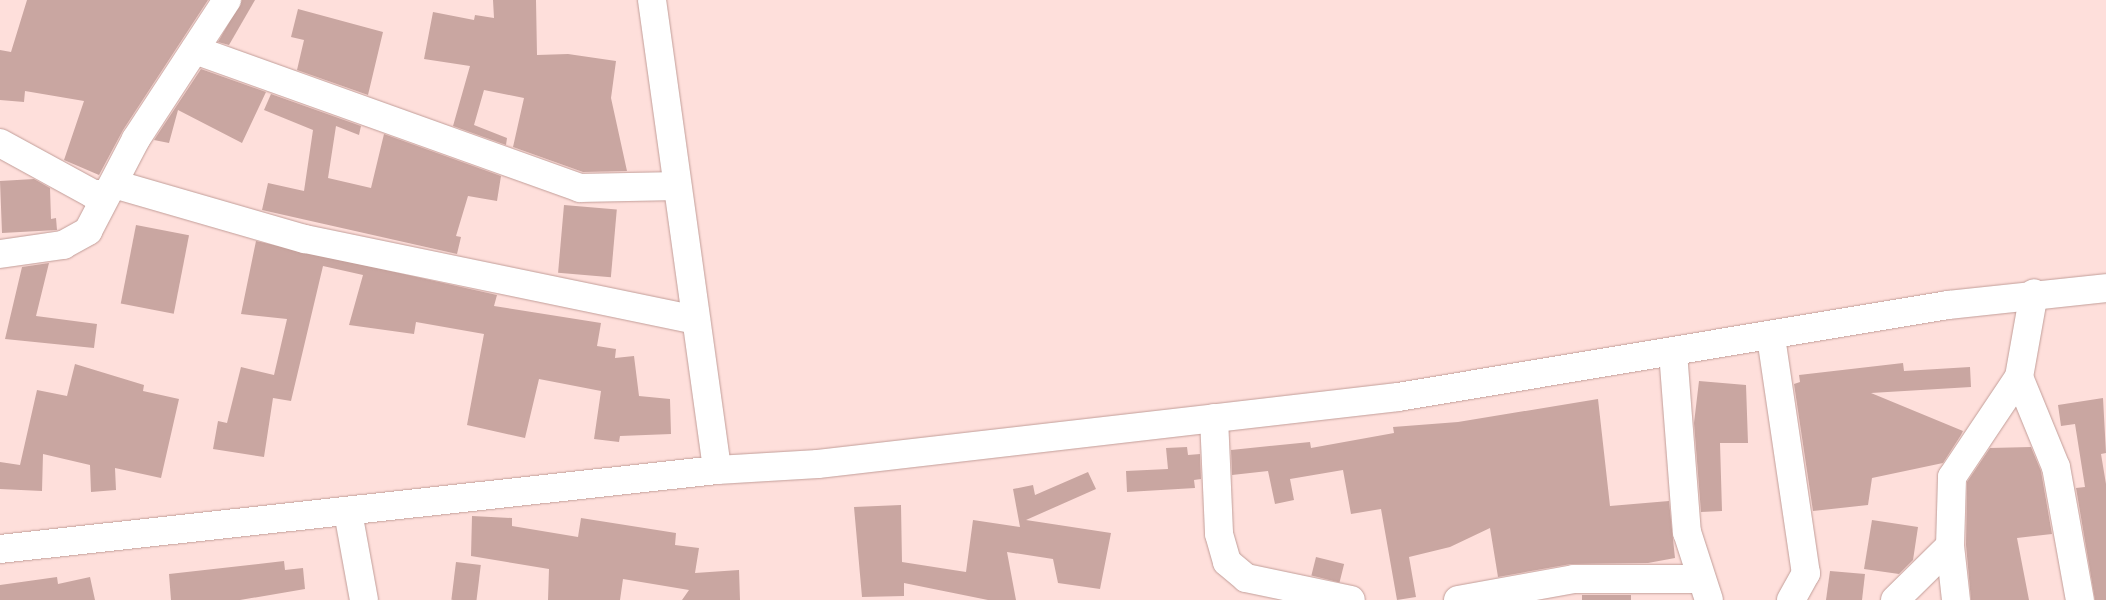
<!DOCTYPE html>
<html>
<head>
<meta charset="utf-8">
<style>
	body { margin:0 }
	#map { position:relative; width:2106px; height:600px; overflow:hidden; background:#fedfdb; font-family:Helvetica,sans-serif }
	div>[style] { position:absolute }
	.building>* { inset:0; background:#c9a6a1; transform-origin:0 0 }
	.roads { filter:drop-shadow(0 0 1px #c29e99) drop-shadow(0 0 1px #c29e99) }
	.minor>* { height:28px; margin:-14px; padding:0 14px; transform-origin:14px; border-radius:14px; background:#fff }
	span { translate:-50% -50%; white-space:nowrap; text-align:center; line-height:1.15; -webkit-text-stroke:4px #fff; paint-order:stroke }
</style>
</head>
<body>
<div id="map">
	<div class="building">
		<i style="clip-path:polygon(27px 0,208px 0,123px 130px,99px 175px,64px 160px,84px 101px,25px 91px,24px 102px,0 100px,0 50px,11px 52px)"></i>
		<i style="clip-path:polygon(242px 0,255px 0,229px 45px,218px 42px)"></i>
		<i style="clip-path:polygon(493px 0,536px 0,537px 55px,568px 54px,616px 61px,611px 98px,627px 171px,583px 172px,513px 147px,524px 98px,484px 90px,474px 125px,507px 138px,506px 145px,453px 126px,470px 66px,424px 59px,433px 12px,474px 20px,475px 15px,494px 18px)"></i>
		<i style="clip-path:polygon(298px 9px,383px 32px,368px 95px,297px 70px,304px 40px,291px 37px)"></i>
		<i style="clip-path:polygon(201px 69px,266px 92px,242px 143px,178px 110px,169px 143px,154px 140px)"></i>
		<i style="clip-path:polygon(271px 94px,361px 126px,359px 135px,336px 126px,328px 178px,371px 188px,384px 134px,501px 176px,497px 201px,468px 196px,456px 236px,461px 237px,457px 254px,262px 210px,268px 183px,304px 191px,313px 130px,264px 110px)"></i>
		<i style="clip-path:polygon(34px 179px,50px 188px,51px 219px,56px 218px,57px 230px,2px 233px,0 181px)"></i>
		<i style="left:564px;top:205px;width:53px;height:68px;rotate:5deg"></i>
		<i style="left:136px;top:225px;width:54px;height:80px;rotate:11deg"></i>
		<i style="clip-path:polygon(256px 241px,497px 295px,494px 306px,601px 323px,597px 346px,616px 349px,615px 358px,634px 356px,639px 396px,670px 399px,671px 434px,620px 436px,619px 442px,594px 439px,601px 391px,539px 379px,525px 438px,467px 425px,484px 334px,416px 322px,414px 334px,349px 325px,363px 275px,323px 266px,291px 401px,273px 398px,264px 457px,213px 449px,218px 421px,227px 423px,241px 367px,274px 375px,287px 319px,241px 314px)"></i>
		<i style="clip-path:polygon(49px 263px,36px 316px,97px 324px,94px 348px,5px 339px,22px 267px)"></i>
		<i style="clip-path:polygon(1903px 363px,1904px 371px,1970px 367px,1971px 387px,1871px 393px,1963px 431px,1961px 435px,1943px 463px,1872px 478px,1868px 505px,1813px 511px,1794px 384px,1800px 382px,1799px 375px)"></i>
		<i style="clip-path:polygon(75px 364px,144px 385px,143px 391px,179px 399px,161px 478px,115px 468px,116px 490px,91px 492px,90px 465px,43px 454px,42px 491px,0 489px,0 462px,20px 465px,37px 390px,67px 396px)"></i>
		<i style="clip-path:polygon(1699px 381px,1746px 385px,1748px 443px,1720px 443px,1722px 511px,1701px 512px,1694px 423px)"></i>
		<i style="clip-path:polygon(2103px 398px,2106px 453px,2101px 454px,2106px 484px,2106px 600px,2095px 600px,2076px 488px,2085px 487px,2075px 424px,2061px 426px,2058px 405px)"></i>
		<i style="clip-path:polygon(1598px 399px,1610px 506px,1669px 501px,1675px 558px,1648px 563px,1571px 564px,1498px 577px,1490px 528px,1450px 547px,1409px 557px,1416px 597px,1397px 600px,1381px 509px,1351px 514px,1343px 470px,1290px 479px,1294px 500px,1275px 504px,1268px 471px,1232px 475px,1231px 450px,1310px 442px,1311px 448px,1394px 433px,1393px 427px,1458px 422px)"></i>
		<i style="clip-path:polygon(1187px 447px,1188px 455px,1200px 454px,1201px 479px,1194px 480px,1195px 488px,1127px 492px,1126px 471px,1168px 469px,1166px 448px)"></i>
		<i style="clip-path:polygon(2031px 447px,2041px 471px,2052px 534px,2017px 538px,2029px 600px,1971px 600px,1966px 545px,1967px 482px,1990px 448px)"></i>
		<i style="clip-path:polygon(1088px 472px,1096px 489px,1026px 520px,1111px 533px,1100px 589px,1058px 583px,1053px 559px,1007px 552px,1016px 600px,988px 600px,904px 583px,904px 596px,862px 597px,854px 507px,901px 505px,902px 562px,966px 572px,973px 520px,1020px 527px,1013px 489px,1033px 485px,1035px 495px)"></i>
		<i style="clip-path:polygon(472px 516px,512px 518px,512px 526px,578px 537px,581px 518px,676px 533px,675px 545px,699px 548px,695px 573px,739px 570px,740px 600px,682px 600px,689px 590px,623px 579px,620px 600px,548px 600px,549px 569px,471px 556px)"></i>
		<i style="clip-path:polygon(1872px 520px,1918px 527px,1913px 560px,1899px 574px,1864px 569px)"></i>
		<i style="left:1316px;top:557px;width:29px;height:19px;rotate:14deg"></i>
		<i style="clip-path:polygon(284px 561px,285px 570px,303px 568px,305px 589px,240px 600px,171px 600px,169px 574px)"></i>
		<i style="left:456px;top:562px;width:25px;height:38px;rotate:7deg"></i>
		<i style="clip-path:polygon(1830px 571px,1865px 574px,1862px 600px,1826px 600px)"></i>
		<i style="clip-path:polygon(57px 577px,58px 584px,90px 577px,95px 600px,0 600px,0 585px)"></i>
		<i style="left:1582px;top:595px;width:49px;height:5px"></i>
	</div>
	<div class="roads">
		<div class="minor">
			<i style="left:652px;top:0;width:474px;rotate:82.1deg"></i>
			<i style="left:717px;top:470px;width:101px;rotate:-3.4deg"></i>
			<i style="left:818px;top:464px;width:584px;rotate:-6.59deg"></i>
			<i style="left:1398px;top:397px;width:558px;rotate:-9.5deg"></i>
			<i style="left:1948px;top:305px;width:159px;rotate:-6.1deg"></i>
			<i style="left:195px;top:50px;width:409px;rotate:19.7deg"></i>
			<i style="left:580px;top:188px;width:97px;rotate:-1.2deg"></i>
			<i style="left:0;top:143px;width:106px;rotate:28.7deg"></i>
			<i style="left:93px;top:194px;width:14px"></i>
			<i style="left:114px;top:184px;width:199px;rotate:16.1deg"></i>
			<i style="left:305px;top:239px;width:399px;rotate:11.7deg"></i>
			<i style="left:0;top:254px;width:64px;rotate:-8.1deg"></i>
			<i style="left:63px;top:245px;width:29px;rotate:-29deg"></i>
			<i style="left:88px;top:231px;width:104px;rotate:-62.4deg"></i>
			<i style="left:136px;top:139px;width:166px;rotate:-56.8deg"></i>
			<i style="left:1771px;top:337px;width:239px;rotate:81.6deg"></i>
			<i style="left:1806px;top:573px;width:31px;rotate:119deg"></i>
			<i style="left:1673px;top:352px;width:181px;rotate:85.6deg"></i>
			<i style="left:1687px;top:532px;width:71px;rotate:72.1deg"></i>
			<i style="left:2019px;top:377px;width:97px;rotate:67.7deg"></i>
			<i style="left:2056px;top:467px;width:135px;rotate:79.8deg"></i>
			<i style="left:1214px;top:418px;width:116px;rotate:87.5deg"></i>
			<i style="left:1219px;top:534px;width:29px;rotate:74deg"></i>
			<i style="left:1227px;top:562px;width:25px;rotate:40deg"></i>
			<i style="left:1246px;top:578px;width:107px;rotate:11.8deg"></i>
			<i style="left:348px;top:512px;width:89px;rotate:79.7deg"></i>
			<i style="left:0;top:549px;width:721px;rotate:-6.29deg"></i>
			<i style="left:1458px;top:600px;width:118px;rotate:-10.3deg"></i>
			<i style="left:1574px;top:579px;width:126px"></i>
			<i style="left:1895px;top:600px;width:77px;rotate:-44.5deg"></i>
			<i style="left:1956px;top:600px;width:54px;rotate:-96.3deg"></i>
			<i style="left:1950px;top:546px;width:69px;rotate:-88.3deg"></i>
			<i style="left:1952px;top:477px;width:120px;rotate:-56.2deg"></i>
			<i style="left:2019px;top:377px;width:85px;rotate:-79.9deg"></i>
		</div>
	</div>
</div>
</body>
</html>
